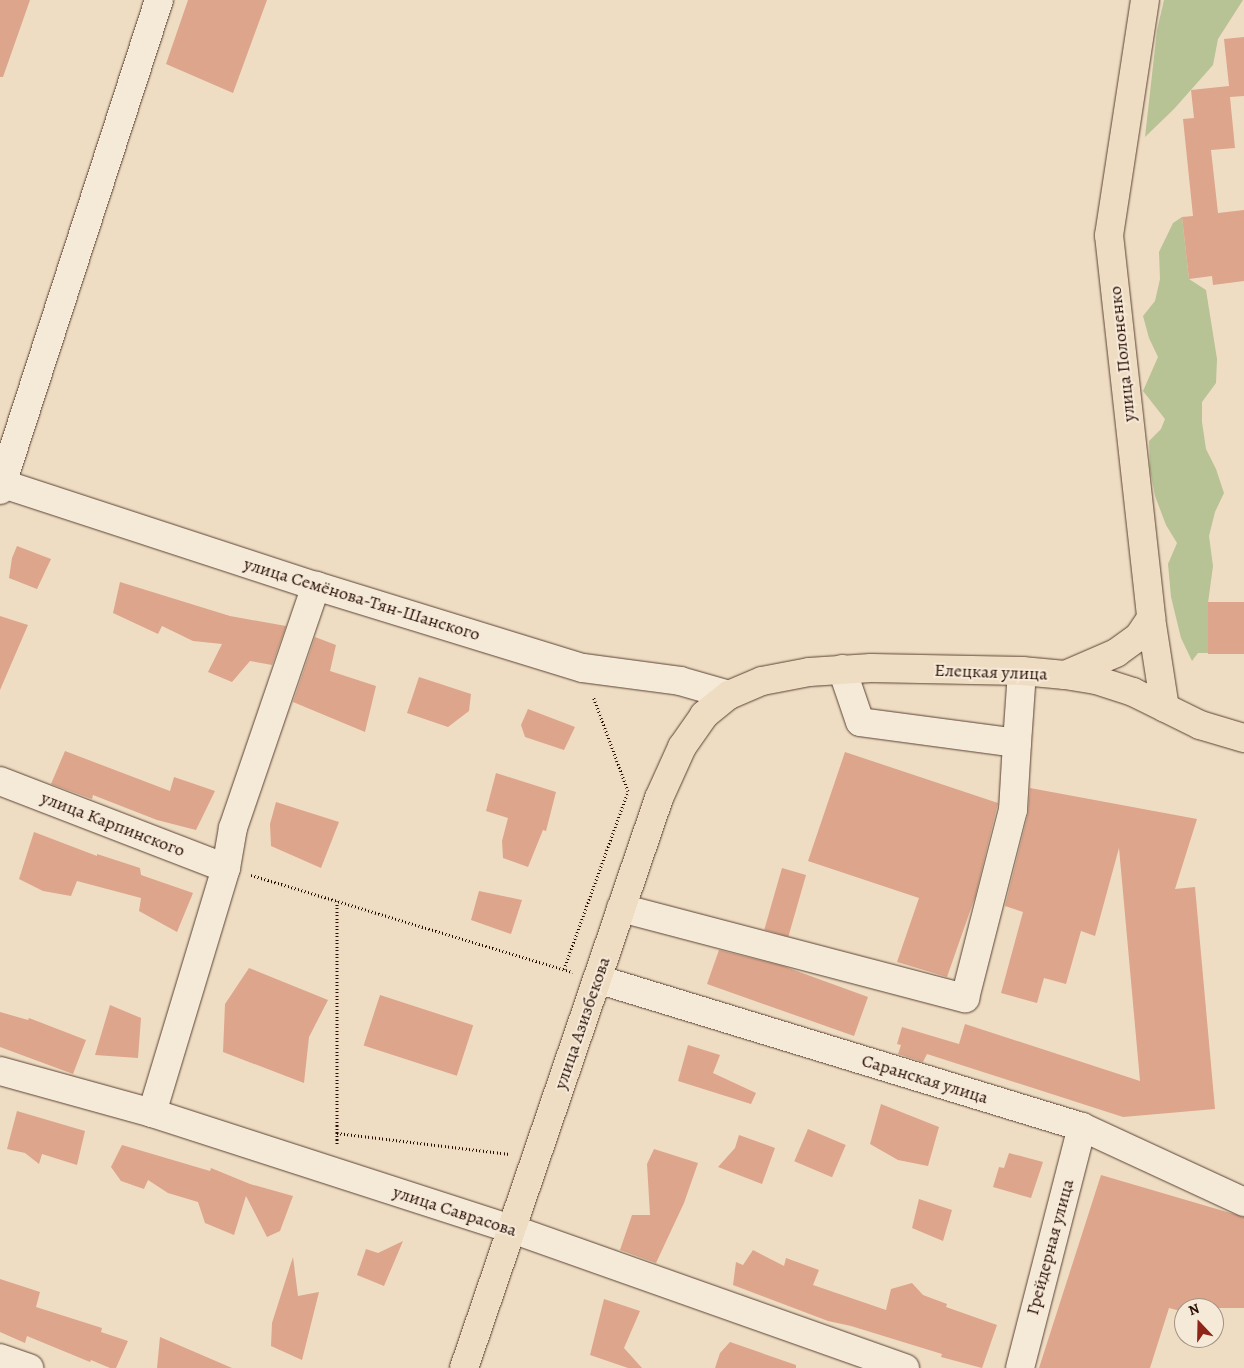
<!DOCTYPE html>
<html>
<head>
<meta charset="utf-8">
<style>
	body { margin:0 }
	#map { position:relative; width:1244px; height:1368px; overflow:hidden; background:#efddc3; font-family:Alegreya,serif }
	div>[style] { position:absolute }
	.green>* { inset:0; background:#b7c295 }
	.building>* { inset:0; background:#dda58b; transform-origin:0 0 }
	.path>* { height:3px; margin-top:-1.5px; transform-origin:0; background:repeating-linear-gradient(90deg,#290f04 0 1px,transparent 0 3.5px) }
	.roads { filter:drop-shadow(0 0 1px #5a4234) drop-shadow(0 0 1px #5a4234) }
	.minor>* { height:28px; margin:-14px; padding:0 14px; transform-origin:14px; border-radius:14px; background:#f5e9d8 }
	.major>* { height:28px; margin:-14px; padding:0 14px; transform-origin:14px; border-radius:14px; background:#efddc3 }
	span { translate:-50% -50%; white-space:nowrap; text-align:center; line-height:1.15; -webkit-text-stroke:4px #f5e9d8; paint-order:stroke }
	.street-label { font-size:18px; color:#290f04 }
	.north { position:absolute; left:1174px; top:1298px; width:50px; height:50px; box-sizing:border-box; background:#f5e9d8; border:1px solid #a39283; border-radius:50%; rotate:339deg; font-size:14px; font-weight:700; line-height:20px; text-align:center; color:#290f04 }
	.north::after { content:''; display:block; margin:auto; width:18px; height:22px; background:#8f2418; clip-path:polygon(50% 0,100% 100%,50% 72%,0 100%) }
</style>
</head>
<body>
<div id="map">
	<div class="green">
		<i style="clip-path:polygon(1164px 0,1243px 0,1218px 39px,1213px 65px,1174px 109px,1145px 137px,1157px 30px)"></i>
		<i style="clip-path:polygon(1182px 217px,1189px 279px,1206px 290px,1217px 359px,1216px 383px,1202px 402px,1202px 422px,1206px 449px,1216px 469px,1224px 493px,1215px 512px,1209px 536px,1213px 566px,1208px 603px,1210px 653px,1198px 653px,1192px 661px,1181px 638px,1171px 597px,1168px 564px,1177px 543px,1166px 525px,1155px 496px,1150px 469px,1149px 441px,1161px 429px,1165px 419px,1143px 391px,1158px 357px,1149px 338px,1143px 316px,1155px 301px,1160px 279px,1159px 252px,1173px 223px)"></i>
	</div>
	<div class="building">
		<i style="clip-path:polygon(0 0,30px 0,3px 77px,0 77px)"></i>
		<i style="clip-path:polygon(188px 0,267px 0,233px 93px,166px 64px)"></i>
		<i style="clip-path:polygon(1244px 37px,1244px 96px,1230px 97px,1235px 148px,1211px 150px,1218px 213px,1244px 210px,1244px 281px,1213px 285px,1212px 276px,1189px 279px,1182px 217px,1193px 216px,1183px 119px,1194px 118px,1191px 90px,1229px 86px,1224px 39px)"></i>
		<i style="clip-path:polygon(17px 546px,51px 559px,37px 589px,9px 578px,12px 558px)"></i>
		<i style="clip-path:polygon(120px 582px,230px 616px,286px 626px,272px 665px,250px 661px,232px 682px,208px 672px,222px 644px,193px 641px,162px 626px,158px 634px,113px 613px)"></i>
		<i style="left:1244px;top:602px;width:52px;height:36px;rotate:90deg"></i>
		<i style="clip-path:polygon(0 616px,28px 625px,0 690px)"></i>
		<i style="clip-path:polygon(315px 637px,336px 645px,330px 671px,376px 686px,365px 732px,293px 702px)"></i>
		<i style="clip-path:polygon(419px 677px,471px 694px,469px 711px,448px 727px,407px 713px)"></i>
		<i style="clip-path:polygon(528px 709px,575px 727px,564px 750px,525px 737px,521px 725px)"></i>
		<i style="clip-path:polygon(65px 751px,170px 791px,174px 777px,215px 791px,196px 830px,157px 820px,93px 795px,92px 799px,51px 784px)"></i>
		<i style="clip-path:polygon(845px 752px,998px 803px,975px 897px,947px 977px,897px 962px,919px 898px,808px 861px)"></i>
		<i style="clip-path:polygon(496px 773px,556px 792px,546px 831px,543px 830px,528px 867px,503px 858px,502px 841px,508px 818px,486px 811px)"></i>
		<i style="clip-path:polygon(1030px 788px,1197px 819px,1175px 889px,1195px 887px,1215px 1109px,1123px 1117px,927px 1054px,923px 1062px,898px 1054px,901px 1045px,897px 1044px,902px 1027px,959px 1044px,965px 1024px,1140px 1081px,1119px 848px,1095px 936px,1081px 931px,1066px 984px,1044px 978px,1037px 1003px,1001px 993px,1023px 912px,1005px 906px,1028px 814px)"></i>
		<i style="clip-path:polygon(276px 802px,339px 822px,321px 868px,271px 846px,270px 824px)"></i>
		<i style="clip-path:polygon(34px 832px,97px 856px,97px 854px,140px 868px,141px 875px,193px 893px,177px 932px,139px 911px,141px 898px,77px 881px,71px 896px,43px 891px,19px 879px)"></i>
		<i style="left:782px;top:868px;width:25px;height:64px;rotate:16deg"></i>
		<i style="clip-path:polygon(479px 891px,522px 900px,511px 934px,471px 920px)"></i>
		<i style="clip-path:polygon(719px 950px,783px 966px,868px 997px,854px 1036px,707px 984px)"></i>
		<i style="clip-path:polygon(249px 968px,328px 1000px,309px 1037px,304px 1083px,223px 1052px,225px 1004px)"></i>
		<i style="left:380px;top:995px;width:98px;height:53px;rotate:18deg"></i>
		<i style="clip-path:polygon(110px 1005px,141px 1018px,138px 1058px,95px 1055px)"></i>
		<i style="clip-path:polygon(0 1012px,28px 1020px,29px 1018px,86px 1040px,73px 1074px,0 1047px)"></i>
		<i style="clip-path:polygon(688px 1045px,720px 1055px,713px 1073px,756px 1093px,751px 1104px,678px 1081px)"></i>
		<i style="clip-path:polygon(881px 1104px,939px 1127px,928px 1166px,898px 1160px,870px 1144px)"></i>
		<i style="clip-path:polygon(17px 1111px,85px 1131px,77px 1165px,42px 1154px,39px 1164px,25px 1153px,7px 1149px)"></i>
		<i style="left:808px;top:1129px;width:41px;height:35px;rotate:23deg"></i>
		<i style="clip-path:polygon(739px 1135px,775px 1148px,762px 1184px,718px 1167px,735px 1148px)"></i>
		<i style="clip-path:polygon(122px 1145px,210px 1171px,211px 1168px,250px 1184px,293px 1196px,280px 1231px,267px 1237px,246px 1196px,234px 1235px,205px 1223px,198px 1202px,168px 1193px,148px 1180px,144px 1189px,121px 1181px,111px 1167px)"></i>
		<i style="clip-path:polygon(654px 1149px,698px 1163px,684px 1203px,656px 1263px,620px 1250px,632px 1215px,650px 1215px,647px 1164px)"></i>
		<i style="clip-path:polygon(1009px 1153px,1043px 1162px,1031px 1198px,993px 1187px,999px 1167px,1004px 1168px)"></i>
		<i style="clip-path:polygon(1101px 1175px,1244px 1217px,1244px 1308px,1184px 1308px,1184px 1312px,1169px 1308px,1150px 1368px,1039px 1368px)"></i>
		<i style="clip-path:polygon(919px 1199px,952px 1210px,943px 1241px,912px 1228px)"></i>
		<i style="clip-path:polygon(403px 1241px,384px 1286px,357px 1275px,366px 1249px,378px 1253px)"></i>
		<i style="clip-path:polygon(753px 1250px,784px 1266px,786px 1258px,819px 1270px,813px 1285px,886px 1310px,891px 1289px,912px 1283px,923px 1295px,947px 1304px,946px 1307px,997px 1325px,982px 1368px,941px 1357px,942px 1354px,851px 1326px,828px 1321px,733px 1285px,736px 1262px,743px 1265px)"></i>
		<i style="clip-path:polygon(293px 1257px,298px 1296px,319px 1292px,302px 1360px,271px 1346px,272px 1323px)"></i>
		<i style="clip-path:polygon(0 1279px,40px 1292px,36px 1307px,102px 1328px,101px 1332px,128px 1341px,116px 1368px,110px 1368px,91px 1360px,90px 1362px,27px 1336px,25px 1343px,0 1332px)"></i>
		<i style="clip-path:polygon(604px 1299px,640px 1311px,624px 1348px,642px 1368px,628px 1368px,590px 1355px)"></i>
		<i style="clip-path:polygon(160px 1337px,232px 1368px,157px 1368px)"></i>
		<i style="clip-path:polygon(730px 1342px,796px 1365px,796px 1368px,715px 1368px,720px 1353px)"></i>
	</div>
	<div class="path">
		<i style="left:251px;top:875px;width:336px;rotate:16.8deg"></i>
		<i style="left:337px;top:901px;width:244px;rotate:90deg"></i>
		<i style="left:564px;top:969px;width:189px;rotate:-70.2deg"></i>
		<i style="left:628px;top:791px;width:101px;rotate:-110.2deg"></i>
		<i style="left:337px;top:1133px;width:174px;rotate:6.9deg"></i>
	</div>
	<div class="roads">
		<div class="minor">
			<i style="left:0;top:483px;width:332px;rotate:18.1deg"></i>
			<i style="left:316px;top:586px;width:279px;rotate:17.1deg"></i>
			<i style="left:583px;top:668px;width:98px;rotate:7.6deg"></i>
			<i style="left:680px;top:681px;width:51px;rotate:15.9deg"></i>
			<i style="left:0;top:490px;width:515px;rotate:-72.02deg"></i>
			<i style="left:1017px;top:743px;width:72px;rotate:-86deg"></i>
			<i style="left:0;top:781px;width:242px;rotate:21.1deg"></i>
			<i style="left:621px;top:908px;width:356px;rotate:14.7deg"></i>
			<i style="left:965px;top:998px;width:194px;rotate:-75.7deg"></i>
			<i style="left:1013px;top:810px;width:67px;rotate:-86.6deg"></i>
			<i style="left:1017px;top:743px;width:158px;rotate:-172.4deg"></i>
			<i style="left:860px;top:722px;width:56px;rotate:-108.8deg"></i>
			<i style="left:597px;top:979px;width:507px;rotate:16.97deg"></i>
			<i style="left:1082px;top:1127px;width:179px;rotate:24.8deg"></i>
			<i style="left:0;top:1071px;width:158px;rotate:15.4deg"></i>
			<i style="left:152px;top:1113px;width:378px;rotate:17.9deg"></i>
			<i style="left:512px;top:1229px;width:417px;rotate:19.5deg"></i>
			<i style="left:152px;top:1113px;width:256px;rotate:-73.2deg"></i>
			<i style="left:226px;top:868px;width:41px;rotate:-80.1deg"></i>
			<i style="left:233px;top:828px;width:256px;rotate:-71.1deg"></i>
			<i style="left:0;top:1358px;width:31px;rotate:19deg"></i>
			<i style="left:1020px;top:1368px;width:249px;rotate:-75.6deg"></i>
		</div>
		<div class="major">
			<i style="left:1145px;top:0;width:238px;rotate:98.7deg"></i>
			<i style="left:1109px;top:235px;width:385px;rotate:83.7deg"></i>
			<i style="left:1151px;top:618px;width:91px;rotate:81.2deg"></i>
			<i style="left:1065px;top:675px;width:56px;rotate:-23.3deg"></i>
			<i style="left:1116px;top:653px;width:29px;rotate:-36deg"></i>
			<i style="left:1139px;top:636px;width:22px;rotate:-56deg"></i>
			<i style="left:464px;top:1368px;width:602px;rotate:-71.11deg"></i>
			<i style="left:659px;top:798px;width:56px;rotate:-65.7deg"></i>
			<i style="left:682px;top:747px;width:39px;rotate:-55deg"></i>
			<i style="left:704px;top:715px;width:32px;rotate:-39deg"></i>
			<i style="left:729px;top:695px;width:36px;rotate:-23deg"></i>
			<i style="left:762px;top:681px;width:48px;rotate:-10.8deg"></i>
			<i style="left:809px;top:672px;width:62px;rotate:-3.7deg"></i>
			<i style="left:871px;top:668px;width:151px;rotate:1.1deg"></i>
			<i style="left:1022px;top:671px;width:43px;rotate:5.3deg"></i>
			<i style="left:1065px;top:675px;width:31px;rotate:9deg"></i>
			<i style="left:1096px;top:680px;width:39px;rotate:18deg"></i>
			<i style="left:1133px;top:692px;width:75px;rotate:26.2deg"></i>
			<i style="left:1200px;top:725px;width:46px;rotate:16.5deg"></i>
		</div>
	</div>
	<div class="street-label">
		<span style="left:1122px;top:354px;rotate:-96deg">улица Полоненко</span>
		<span style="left:362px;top:599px;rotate:17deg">улица Семёнова-Тян-Шанского</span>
		<span style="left:991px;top:672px;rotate:2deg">Елецкая улица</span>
		<span style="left:113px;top:824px;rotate:21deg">улица Карпинского</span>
		<span style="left:582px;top:1023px;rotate:-71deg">улица Азизбекова</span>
		<span style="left:925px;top:1079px;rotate:17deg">Саранская улица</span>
		<span style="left:455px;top:1211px;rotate:18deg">улица Саврасова</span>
		<span style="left:1050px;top:1247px;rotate:-75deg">Грейдерная улица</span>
	</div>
	<div class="north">N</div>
</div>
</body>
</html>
